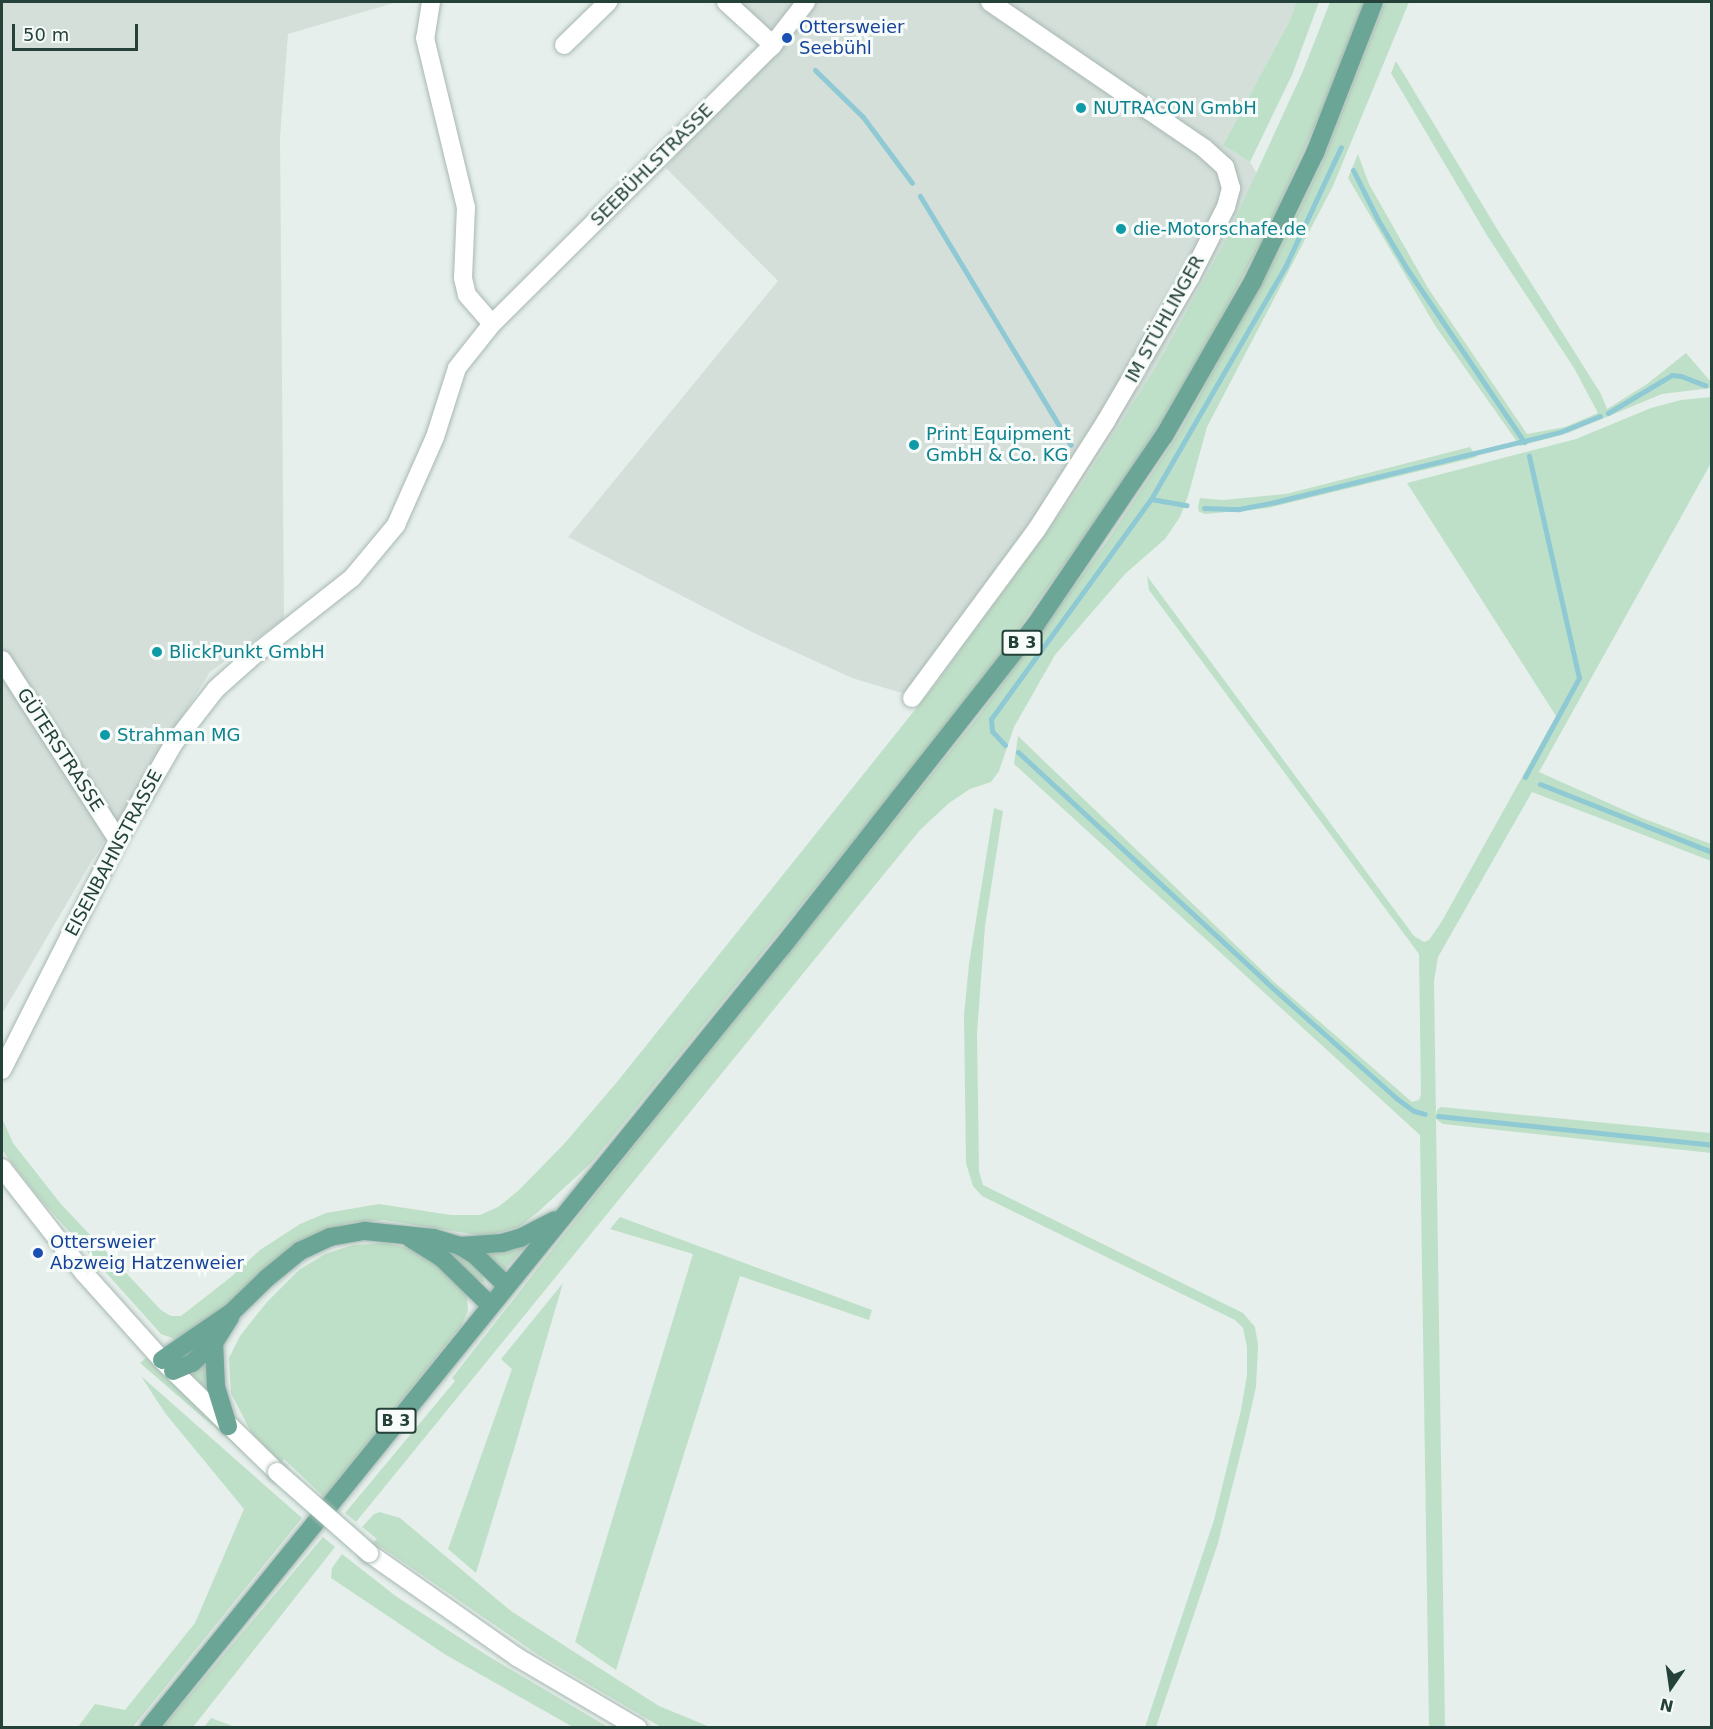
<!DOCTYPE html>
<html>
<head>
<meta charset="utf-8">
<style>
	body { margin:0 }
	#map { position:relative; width:1713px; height:1729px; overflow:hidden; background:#e6efeb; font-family:"DejaVu Sans",sans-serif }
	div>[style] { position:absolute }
	.built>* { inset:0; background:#d4dfda }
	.green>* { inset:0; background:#bfe0c8 }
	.stream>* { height:5px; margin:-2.5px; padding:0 2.5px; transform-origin:2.5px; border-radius:2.5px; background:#8ec9d4 }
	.roads { filter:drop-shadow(0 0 2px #a8b8b2) drop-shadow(0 0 2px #a8b8b2) }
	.street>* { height:18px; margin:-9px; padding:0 9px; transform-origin:9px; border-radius:9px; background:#fff }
	.secondary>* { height:18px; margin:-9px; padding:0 9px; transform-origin:9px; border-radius:9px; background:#fff }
	.primary>* { height:18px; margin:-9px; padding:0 9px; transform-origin:9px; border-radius:9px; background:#6aa596 }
	.bridges { filter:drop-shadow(0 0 2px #a4bbb3) drop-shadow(0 0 2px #a4bbb3) }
	.secondary-bridge>* { height:18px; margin:-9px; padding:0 9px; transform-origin:9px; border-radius:9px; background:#fff }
	.dots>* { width:16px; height:16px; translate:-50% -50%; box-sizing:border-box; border:3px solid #f7fbf9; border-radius:50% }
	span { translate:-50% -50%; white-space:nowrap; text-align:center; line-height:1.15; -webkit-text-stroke:6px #f7fbf9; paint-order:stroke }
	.shield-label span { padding:2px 4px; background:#f7fbf9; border:2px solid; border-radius:4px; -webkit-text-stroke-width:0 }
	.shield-label { font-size:16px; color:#24423a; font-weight:700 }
	.transit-label { font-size:18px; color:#164399 }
	.left { translate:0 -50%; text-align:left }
	.culture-label { font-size:18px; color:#0d838f }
	.street-label { font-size:18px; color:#24423a }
	.frame { position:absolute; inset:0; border:3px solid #24423a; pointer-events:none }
	.north { position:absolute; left:1641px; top:1657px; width:60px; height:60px; -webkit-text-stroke:4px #f7fbf9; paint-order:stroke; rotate:193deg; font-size:16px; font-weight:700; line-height:24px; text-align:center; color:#24423a }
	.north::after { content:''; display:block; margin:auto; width:21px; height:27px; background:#24423a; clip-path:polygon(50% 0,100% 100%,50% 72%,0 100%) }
	.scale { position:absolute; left:12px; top:24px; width:126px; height:27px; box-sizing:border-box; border:3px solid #24423a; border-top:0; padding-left:8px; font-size:18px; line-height:21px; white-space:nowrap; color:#24423a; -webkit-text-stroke:4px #f7fbf9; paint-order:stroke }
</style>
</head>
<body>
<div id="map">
	<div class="built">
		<i style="clip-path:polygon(2px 2px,397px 2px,288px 34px,280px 137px,284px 619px,210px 672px,87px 869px,2px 1014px)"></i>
		<i style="clip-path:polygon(732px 2px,1296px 2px,1290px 20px,1223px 145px,1250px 162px,1257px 174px,1226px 239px,1157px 365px,1081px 485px,942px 676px,915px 697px,852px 678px,754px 633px,568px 537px,778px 281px,666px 168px,770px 39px)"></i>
	</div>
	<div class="green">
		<i style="clip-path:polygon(1296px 2px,1319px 2px,1292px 75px,1250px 162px,1223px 145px,1290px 20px)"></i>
		<i style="clip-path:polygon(1330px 2px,1364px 2px,1320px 114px,1268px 229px,1220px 319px,1162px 420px,1116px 492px,996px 660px,876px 813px,591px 1163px,538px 1212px,519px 1227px,493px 1234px,478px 1235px,384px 1220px,348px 1223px,320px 1232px,283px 1256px,254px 1284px,180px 1341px,161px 1334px,40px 1199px,2px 1150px,2px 1118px,13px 1143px,60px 1203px,161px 1310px,171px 1316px,181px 1316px,231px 1277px,260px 1250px,300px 1224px,326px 1213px,379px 1204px,451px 1215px,480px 1215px,498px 1207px,518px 1191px,564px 1144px,617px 1082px,774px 886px,942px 676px,1081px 485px,1157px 365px,1226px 239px,1303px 71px)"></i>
		<i style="clip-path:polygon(1385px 2px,1409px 2px,1333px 186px,1207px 427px,1188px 496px,1180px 517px,1165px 539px,1125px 574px,1055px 655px,1014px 727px,999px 771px,991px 782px,970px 789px,949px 803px,920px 830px,356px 1522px,345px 1513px,455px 1381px,452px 1378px,610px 1176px,977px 718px,1106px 543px,1179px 433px,1279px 252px,1322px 163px)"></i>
		<i style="clip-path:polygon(1396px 61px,1497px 229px,1601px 394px,1607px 409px,1647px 384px,1686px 353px,1711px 382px,1711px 388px,1662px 394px,1568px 433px,1520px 446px,1436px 327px,1348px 178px,1358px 154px,1369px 184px,1428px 288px,1527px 434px,1565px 427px,1598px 413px,1574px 368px,1488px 237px,1391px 73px)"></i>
		<i style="clip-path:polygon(1711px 397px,1711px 463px,1539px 772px,1642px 818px,1711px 844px,1711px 861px,1532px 792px,1438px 957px,1434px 981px,1436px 1119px,1437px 1110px,1441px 1107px,1711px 1133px,1711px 1153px,1443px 1124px,1436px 1119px,1445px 1727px,1429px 1727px,1420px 1135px,1014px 764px,1018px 736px,1273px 981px,1412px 1102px,1419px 1100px,1421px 1095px,1419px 954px,1149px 590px,1147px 576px,1414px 936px,1424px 942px,1429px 940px,1442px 921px,1556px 716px,1407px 483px,1576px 439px,1651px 408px,1681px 400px)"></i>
		<i style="clip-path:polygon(1470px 447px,1477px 457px,1268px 508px,1206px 514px,1199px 512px,1198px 507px,1200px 498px,1223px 500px,1286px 494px)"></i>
		<i style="clip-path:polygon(994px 808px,1003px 811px,985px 926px,977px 1033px,979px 1171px,983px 1185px,1243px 1313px,1255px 1327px,1258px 1345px,1256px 1387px,1244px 1440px,1218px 1543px,1156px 1727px,1145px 1727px,1214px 1520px,1241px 1410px,1247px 1375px,1247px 1347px,1243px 1328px,1235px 1320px,982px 1196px,973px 1186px,966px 1163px,964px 1015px,969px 964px)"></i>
		<i style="clip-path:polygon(620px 1217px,872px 1310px,869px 1320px,740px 1276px,616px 1670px,575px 1642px,693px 1254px,610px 1229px)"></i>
		<i style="clip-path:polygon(529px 1242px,504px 1270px,487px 1254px,515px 1250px)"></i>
		<i style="clip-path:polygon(385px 1243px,417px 1250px,458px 1279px,467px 1296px,468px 1311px,461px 1326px,324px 1497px,284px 1459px,280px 1464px,251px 1432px,231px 1393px,229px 1358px,240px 1336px,267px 1302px,299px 1270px,325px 1254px,353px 1245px)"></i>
		<i style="clip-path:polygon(446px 1247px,472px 1263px,482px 1273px,484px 1282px,477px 1281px,444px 1250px)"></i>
		<i style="clip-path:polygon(563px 1283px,515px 1446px,476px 1573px,448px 1549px,512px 1369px,501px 1359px)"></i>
		<i style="clip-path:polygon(146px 1358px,266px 1472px,140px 1363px)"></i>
		<i style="clip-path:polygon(206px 1363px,207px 1384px,211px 1395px,192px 1375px)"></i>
		<i style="clip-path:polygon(141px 1376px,302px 1518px,133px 1727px,78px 1727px,95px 1704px,125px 1710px,195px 1623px,244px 1509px,165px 1413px)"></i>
		<i style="clip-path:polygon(380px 1512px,400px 1518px,511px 1611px,579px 1655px,659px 1706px,710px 1727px,661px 1727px,537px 1654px,374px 1542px,377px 1539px,362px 1527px,374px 1514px)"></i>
		<i style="clip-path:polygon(323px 1537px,335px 1547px,193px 1727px,163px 1727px)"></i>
		<i style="clip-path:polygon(342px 1554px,397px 1597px,488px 1656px,608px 1727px,573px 1727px,446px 1655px,331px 1578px,332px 1568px)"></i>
		<i style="clip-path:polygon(211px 1718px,235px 1727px,204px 1727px)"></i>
	</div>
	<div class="stream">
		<i style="left:815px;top:70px;width:67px;rotate:44.4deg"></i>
		<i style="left:863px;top:117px;width:82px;rotate:53.4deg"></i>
		<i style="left:1353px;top:170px;width:56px;rotate:63.4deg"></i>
		<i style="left:1378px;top:220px;width:57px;rotate:59.4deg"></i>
		<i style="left:1407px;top:269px;width:209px;rotate:55.9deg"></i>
		<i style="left:920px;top:196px;width:291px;rotate:58.8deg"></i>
		<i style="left:1608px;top:413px;width:74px;rotate:-30.7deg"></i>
		<i style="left:1672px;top:375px;width:9px;rotate:6deg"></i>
		<i style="left:1681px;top:376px;width:26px;rotate:21deg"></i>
		<i style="left:1151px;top:499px;width:36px;rotate:10deg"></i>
		<i style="left:1204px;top:508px;width:35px;rotate:2deg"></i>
		<i style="left:1239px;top:509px;width:37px;rotate:-11deg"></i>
		<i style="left:1275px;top:502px;width:293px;rotate:-13.8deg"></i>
		<i style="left:1560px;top:432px;width:43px;rotate:-21.8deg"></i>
		<i style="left:1005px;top:745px;width:19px;rotate:-133deg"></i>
		<i style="left:992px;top:731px;width:12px;rotate:-95deg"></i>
		<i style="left:991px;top:719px;width:272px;rotate:-54deg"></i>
		<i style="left:1151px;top:499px;width:270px;rotate:-60deg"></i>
		<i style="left:1286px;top:265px;width:130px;rotate:-65deg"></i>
		<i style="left:1018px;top:752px;width:338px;rotate:42.8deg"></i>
		<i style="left:1266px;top:982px;width:174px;rotate:41.7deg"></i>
		<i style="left:1396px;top:1098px;width:22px;rotate:36deg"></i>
		<i style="left:1414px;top:1111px;width:11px;rotate:15deg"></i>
		<i style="left:1525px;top:777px;width:113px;rotate:-61.4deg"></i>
		<i style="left:1579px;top:678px;width:228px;rotate:-102.7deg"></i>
		<i style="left:1540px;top:784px;width:185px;rotate:21.6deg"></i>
		<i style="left:1438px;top:1116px;width:276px;rotate:6deg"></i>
	</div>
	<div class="roads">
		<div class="street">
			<i style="left:431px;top:2px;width:36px;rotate:99deg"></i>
			<i style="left:425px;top:38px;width:174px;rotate:76.4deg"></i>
			<i style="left:466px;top:207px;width:71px;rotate:92.4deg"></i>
			<i style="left:463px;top:278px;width:17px;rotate:77deg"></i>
			<i style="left:467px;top:295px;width:38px;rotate:49deg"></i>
			<i style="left:726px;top:2px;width:64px;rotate:42.5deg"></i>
			<i style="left:564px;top:45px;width:62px;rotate:-44.3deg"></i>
			<i style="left:2px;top:660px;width:214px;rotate:57.2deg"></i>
			<i style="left:912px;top:698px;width:210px;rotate:-53.5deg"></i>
			<i style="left:1037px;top:529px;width:128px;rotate:-57.4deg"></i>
			<i style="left:1106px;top:421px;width:166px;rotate:-59.6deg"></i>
			<i style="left:1190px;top:278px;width:80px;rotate:-63.1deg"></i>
			<i style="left:1226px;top:207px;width:20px;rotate:-75deg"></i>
			<i style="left:1231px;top:188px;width:22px;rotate:-106deg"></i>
			<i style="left:1225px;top:167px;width:28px;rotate:-138deg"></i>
			<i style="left:1204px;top:148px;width:259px;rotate:-145.7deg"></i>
			<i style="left:2px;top:1070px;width:258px;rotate:-63.2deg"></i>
			<i style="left:118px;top:840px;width:112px;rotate:-60deg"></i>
			<i style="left:174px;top:743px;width:68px;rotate:-52.1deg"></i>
			<i style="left:216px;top:689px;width:51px;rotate:-41.8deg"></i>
			<i style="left:254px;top:655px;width:125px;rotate:-38.2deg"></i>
			<i style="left:352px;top:578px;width:69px;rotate:-50.3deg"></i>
			<i style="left:396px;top:525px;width:96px;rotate:-66.1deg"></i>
			<i style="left:435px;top:437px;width:72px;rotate:-72.3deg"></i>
			<i style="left:457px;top:368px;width:56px;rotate:-51.5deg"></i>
			<i style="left:492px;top:324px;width:393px;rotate:-44.8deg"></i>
			<i style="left:771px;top:47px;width:57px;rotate:-52.1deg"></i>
		</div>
		<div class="secondary">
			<i style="left:2px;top:1168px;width:133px;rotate:52deg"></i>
			<i style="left:84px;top:1273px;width:117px;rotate:48.1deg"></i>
			<i style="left:162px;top:1360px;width:161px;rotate:44.2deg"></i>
			<i style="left:369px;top:1553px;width:181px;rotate:35.1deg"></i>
			<i style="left:517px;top:1657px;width:140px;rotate:30.4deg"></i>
		</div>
		<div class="primary">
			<i style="left:410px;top:1238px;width:38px;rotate:32deg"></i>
			<i style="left:442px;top:1258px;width:67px;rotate:44.4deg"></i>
			<i style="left:460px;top:1246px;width:42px;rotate:-4.1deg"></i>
			<i style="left:502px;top:1243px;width:19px;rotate:-16deg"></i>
			<i style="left:520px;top:1238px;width:39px;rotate:-27deg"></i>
			<i style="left:214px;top:1343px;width:44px;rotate:87.4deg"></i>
			<i style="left:216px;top:1387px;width:41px;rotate:72.9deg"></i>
			<i style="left:162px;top:1360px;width:85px;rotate:-34.4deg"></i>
			<i style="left:232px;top:1312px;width:49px;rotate:-44.2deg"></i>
			<i style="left:267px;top:1278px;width:43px;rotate:-39.3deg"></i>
			<i style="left:300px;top:1251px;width:33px;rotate:-25deg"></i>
			<i style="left:330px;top:1237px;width:36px;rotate:-10deg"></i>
			<i style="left:365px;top:1231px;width:69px;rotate:5.8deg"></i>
			<i style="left:434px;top:1238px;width:27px;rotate:17deg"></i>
			<i style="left:460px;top:1246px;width:17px;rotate:31deg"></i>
			<i style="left:475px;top:1255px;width:43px;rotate:44.1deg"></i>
			<i style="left:173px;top:1371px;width:21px;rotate:-23deg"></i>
			<i style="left:192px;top:1363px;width:30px;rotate:-42deg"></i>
			<i style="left:214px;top:1343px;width:31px;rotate:-58deg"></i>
			<i style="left:149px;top:1728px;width:1005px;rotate:-50.98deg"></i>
			<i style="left:782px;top:947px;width:411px;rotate:-51.8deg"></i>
			<i style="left:1036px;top:624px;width:227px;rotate:-55.8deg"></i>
			<i style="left:1164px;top:436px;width:179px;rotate:-60.1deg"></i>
			<i style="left:1253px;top:281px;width:142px;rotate:-64.2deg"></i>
			<i style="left:1315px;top:153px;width:162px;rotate:-68.7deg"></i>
		</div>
	</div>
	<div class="bridges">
		<div class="secondary-bridge">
			<i style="left:277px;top:1472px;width:123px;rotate:41.4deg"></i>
		</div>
	</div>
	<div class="dots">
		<i style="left:787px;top:38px;background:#1a4fb4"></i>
		<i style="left:1081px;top:108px;background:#0f9aa8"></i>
		<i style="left:1121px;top:229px;background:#0f9aa8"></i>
		<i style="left:914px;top:445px;background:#0f9aa8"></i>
		<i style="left:157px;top:652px;background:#0f9aa8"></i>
		<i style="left:105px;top:735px;background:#0f9aa8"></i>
		<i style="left:38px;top:1253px;background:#1a4fb4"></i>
	</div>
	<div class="shield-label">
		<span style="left:1022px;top:643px">B 3</span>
		<span style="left:396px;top:1421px">B 3</span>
	</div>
	<div class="transit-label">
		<span class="left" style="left:799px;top:38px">Ottersweier<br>Seebühl</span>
		<span class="left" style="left:50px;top:1253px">Ottersweier<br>Abzweig Hatzenweier</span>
	</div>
	<div class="culture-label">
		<span class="left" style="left:1093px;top:108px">NUTRACON GmbH</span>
		<span class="left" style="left:1133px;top:229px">die-Motorschafe.de</span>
		<span class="left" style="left:926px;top:445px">Print Equipment<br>GmbH &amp; Co. KG</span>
		<span class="left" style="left:169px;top:652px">BlickPunkt GmbH</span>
		<span class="left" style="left:117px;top:735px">Strahman MG</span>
	</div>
	<div class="street-label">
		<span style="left:652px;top:165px;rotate:-45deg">SEEBÜHLSTRASSE</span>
		<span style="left:1165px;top:319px;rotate:-61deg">IM STÜHLINGER</span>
		<span style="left:60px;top:750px;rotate:57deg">GÜTERSTRASSE</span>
		<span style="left:114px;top:853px;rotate:-62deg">EISENBAHNSTRASSE</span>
	</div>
	<div class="frame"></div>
	<div class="north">N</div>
	<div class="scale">50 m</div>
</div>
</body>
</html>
